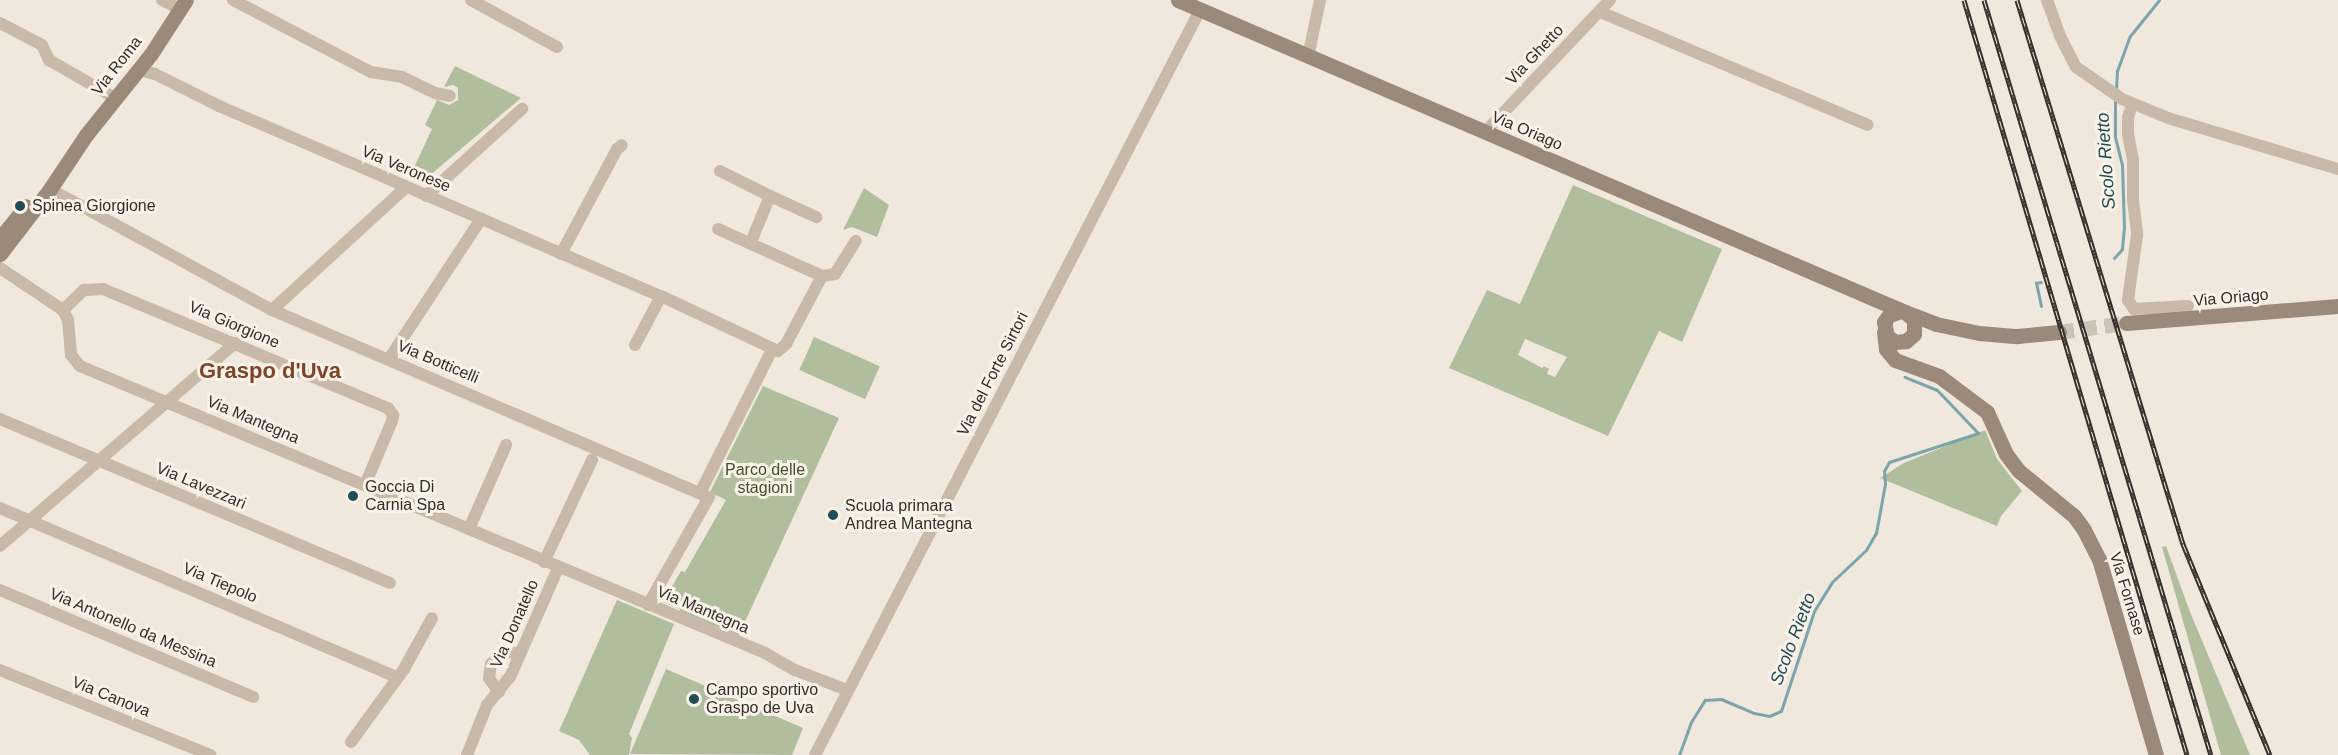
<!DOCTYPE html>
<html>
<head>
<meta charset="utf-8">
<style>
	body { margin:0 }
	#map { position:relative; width:2338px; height:755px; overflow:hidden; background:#f0e8dc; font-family:Arial,sans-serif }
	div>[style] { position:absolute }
	.green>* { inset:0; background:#b0be9d; transform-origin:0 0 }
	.stream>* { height:3px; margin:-1.5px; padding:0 1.5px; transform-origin:1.5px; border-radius:1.5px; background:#7ca5ab }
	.secondary-tunnel>* { height:15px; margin-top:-7.5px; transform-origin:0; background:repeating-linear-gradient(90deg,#cbc3b8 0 15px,transparent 0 23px) }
	.street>* { height:12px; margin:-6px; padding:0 6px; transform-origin:6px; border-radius:6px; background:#c8b9a8 }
	.secondary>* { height:15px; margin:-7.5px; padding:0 7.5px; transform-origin:7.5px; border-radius:7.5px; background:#9b897a }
	.rail>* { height:5px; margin-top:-2.5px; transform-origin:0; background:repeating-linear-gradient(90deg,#f8f2e8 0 9px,#352d28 0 18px); box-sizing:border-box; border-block:2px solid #352d28 }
	.dots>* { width:16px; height:16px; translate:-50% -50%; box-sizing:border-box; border:3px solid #f8f2e8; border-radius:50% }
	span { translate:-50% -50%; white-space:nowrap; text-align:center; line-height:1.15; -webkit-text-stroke:6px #f8f2e8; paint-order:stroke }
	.street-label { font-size:16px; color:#352d28 }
	.poi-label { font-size:16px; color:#352d28 }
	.left { translate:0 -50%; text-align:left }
	.park-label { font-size:16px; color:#41522d }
	.water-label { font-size:18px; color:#204c54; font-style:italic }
	.district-label { font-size:22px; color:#7f4326; font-weight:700 }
</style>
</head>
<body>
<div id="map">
	<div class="green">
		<i style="clip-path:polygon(455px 66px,521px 98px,422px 182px,410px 176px,432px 129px,425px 125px,437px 100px,449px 105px,458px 100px,458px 88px,453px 85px,444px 87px)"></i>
		<i style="clip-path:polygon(evenodd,1573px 185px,1722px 249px,1682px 342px,1659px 331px,1608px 436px,1449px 368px,1487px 290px,1520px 304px,1573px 185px,1525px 339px,1567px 357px,1555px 377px,1547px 374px,1549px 369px,1544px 366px,1542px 368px,1518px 355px,1525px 339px)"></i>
		<i style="clip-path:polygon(864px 188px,889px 205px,877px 237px,852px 227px,843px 230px)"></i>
		<i style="left:814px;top:337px;width:72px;height:36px;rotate:24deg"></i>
		<i style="clip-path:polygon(763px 386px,839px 418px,737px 639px,679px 615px,680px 609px,663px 602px,681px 571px,685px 572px,726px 500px,710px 492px)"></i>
		<i style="clip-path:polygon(1985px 430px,1997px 459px,2022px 491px,2001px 516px,1997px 526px,1880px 478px,1904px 463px)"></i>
		<i style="clip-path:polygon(2166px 546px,2190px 612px,2250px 755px,2221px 755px,2162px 547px)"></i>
		<i style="clip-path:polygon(617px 600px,674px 624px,629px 734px,632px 738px,629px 755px,590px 755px,579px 740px,559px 731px)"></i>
		<i style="clip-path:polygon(666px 669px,803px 728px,792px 755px,630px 754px)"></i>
	</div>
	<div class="stream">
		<i style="left:2116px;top:89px;width:18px;rotate:-87deg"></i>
		<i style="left:2117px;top:71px;width:37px;rotate:-70deg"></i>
		<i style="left:2130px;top:36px;width:46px;rotate:-51.1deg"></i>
		<i style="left:2114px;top:258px;width:12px;rotate:-48deg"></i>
		<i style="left:2122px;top:249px;width:21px;rotate:-85deg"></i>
		<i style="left:2124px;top:228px;width:63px;rotate:-91.8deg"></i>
		<i style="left:2122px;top:165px;width:30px;rotate:-104deg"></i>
		<i style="left:2115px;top:136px;width:37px;rotate:-90deg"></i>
		<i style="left:2041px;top:306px;width:24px;rotate:-102deg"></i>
		<i style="left:2036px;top:283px;width:5px;rotate:-11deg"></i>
		<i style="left:1679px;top:755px;width:35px;rotate:-70deg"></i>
		<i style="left:1691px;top:722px;width:26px;rotate:-58deg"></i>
		<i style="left:1705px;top:700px;width:16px;rotate:-4deg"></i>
		<i style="left:1721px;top:699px;width:36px;rotate:23deg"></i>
		<i style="left:1754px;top:713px;width:15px;rotate:11deg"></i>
		<i style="left:1769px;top:716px;width:13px;rotate:-23deg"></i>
		<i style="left:1781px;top:711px;width:105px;rotate:-71.7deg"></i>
		<i style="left:1814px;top:611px;width:34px;rotate:-58deg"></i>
		<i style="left:1832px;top:582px;width:47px;rotate:-43.3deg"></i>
		<i style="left:1866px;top:550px;width:20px;rotate:-60deg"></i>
		<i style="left:1876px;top:533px;width:50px;rotate:-79.6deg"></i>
		<i style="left:1885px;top:484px;width:13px;rotate:-94deg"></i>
		<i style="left:1884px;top:471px;width:10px;rotate:-61deg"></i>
		<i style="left:1889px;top:462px;width:94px;rotate:-18deg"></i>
		<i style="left:1978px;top:433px;width:59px;rotate:-133.6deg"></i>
		<i style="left:1937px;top:390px;width:35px;rotate:-158deg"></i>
	</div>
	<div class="secondary-tunnel">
		<i style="left:2059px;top:332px;width:68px;rotate:-7.7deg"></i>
	</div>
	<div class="street">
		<i style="left:162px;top:0;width:20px;rotate:27deg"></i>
		<i style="left:233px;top:0;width:156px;rotate:27.6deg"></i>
		<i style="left:371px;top:72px;width:31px;rotate:9deg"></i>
		<i style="left:402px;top:77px;width:37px;rotate:26deg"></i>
		<i style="left:435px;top:93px;width:15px;rotate:11deg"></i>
		<i style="left:471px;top:0;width:98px;rotate:28.7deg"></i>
		<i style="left:2047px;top:0;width:38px;rotate:70deg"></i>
		<i style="left:2060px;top:36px;width:35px;rotate:63deg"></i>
		<i style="left:2076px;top:67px;width:56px;rotate:34.8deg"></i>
		<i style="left:2122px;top:99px;width:50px;rotate:22.4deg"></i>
		<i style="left:2168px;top:118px;width:177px;rotate:16.7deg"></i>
		<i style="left:1601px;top:10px;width:6px;rotate:45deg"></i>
		<i style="left:1605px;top:14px;width:285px;rotate:22.9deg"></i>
		<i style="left:0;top:23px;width:47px;rotate:27.6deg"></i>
		<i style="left:42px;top:45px;width:17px;rotate:65deg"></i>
		<i style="left:49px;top:60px;width:76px;rotate:29.9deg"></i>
		<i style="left:1308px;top:57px;width:58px;rotate:-78.1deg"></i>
		<i style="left:139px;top:70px;width:16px;rotate:14deg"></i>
		<i style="left:155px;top:74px;width:72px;rotate:26.6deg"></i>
		<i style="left:219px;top:106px;width:481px;rotate:23.3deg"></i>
		<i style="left:661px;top:296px;width:129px;rotate:25.2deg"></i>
		<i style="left:778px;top:351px;width:11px;rotate:-41deg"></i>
		<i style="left:786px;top:344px;width:77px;rotate:-62.1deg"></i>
		<i style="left:822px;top:276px;width:114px;rotate:-155.7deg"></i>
		<i style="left:2132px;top:104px;width:15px;rotate:106deg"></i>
		<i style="left:2128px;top:118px;width:16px;rotate:90deg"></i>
		<i style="left:2128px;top:134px;width:25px;rotate:79deg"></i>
		<i style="left:2133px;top:159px;width:41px;rotate:90deg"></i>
		<i style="left:2133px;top:200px;width:35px;rotate:83deg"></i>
		<i style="left:2137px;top:235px;width:66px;rotate:97.9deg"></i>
		<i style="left:2128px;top:300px;width:11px;rotate:56deg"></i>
		<i style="left:2134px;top:309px;width:54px;rotate:-3.2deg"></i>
		<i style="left:1485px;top:132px;width:182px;rotate:-46.6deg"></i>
		<i style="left:720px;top:171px;width:56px;rotate:26.6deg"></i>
		<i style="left:50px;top:189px;width:253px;rotate:28.6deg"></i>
		<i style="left:272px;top:310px;width:475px;rotate:23.2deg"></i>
		<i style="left:709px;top:497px;width:124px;rotate:119.5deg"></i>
		<i style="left:426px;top:196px;width:130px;rotate:-42.2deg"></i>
		<i style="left:751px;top:242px;width:50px;rotate:-67.6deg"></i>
		<i style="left:770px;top:196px;width:51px;rotate:24.5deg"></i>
		<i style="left:561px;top:254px;width:119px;rotate:-61.9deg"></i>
		<i style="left:617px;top:149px;width:6px;rotate:-39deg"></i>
		<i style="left:0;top:268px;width:76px;rotate:33.7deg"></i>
		<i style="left:63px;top:310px;width:11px;rotate:63deg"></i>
		<i style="left:68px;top:320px;width:35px;rotate:85deg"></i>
		<i style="left:71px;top:355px;width:14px;rotate:51deg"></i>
		<i style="left:80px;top:366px;width:743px;rotate:22.73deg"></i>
		<i style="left:765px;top:653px;width:34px;rotate:30deg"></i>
		<i style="left:795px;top:670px;width:56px;rotate:21deg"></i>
		<i style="left:822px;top:276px;width:13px;rotate:-9deg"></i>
		<i style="left:835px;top:274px;width:39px;rotate:-58deg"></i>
		<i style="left:63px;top:310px;width:29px;rotate:-44deg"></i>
		<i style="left:84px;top:290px;width:19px;rotate:-3deg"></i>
		<i style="left:103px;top:289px;width:309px;rotate:22.7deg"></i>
		<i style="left:388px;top:408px;width:9px;rotate:54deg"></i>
		<i style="left:393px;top:415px;width:6px;rotate:99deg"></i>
		<i style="left:392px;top:421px;width:69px;rotate:112.9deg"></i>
		<i style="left:272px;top:310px;width:182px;rotate:-42.5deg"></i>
		<i style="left:635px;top:345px;width:55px;rotate:-62deg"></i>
		<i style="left:389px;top:359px;width:168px;rotate:-56.7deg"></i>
		<i style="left:0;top:419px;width:423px;rotate:22.8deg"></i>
		<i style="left:700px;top:493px;width:160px;rotate:-63.3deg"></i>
		<i style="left:0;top:508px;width:431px;rotate:23.1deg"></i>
		<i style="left:469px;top:529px;width:92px;rotate:-66.2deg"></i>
		<i style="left:0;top:546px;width:311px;rotate:-40.8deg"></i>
		<i style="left:544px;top:562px;width:113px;rotate:-64.8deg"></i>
		<i style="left:0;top:590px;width:275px;rotate:22.9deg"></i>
		<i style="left:0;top:670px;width:227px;rotate:22deg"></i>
		<i style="left:499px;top:692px;width:17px;rotate:-126deg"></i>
		<i style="left:489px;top:678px;width:14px;rotate:-82deg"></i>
		<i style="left:491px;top:664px;width:18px;rotate:-43deg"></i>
		<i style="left:504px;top:652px;width:16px;rotate:4deg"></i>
		<i style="left:351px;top:742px;width:90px;rotate:-54deg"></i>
		<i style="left:404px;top:669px;width:58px;rotate:-61.2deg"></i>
		<i style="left:467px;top:755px;width:54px;rotate:-68.2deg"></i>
		<i style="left:487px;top:705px;width:36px;rotate:-51deg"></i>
		<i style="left:510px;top:677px;width:119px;rotate:-66.2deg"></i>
		<i style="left:815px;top:755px;width:839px;rotate:-62.67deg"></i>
	</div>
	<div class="secondary">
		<i style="left:1178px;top:0;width:791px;rotate:23.23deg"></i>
		<i style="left:1905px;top:312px;width:12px;rotate:42deg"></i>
		<i style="left:1914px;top:320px;width:14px;rotate:90deg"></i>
		<i style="left:1914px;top:334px;width:11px;rotate:139deg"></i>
		<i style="left:1906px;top:341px;width:11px;rotate:175deg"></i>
		<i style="left:1895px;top:342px;width:10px;rotate:-143deg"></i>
		<i style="left:1887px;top:336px;width:14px;rotate:-102deg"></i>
		<i style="left:1884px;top:322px;width:9px;rotate:-54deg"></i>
		<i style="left:1889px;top:315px;width:13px;rotate:-18deg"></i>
		<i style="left:0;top:238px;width:41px;rotate:-50.9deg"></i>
		<i style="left:0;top:254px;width:82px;rotate:-52.4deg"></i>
		<i style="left:50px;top:189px;width:65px;rotate:-56.3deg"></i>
		<i style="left:86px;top:135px;width:104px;rotate:-51.3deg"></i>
		<i style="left:151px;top:54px;width:64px;rotate:-57.1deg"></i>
		<i style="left:1905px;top:312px;width:33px;rotate:21deg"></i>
		<i style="left:1936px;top:324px;width:44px;rotate:11.8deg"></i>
		<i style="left:1979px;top:333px;width:38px;rotate:5deg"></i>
		<i style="left:2017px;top:336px;width:42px;rotate:-5.4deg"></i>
		<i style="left:2126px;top:323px;width:213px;rotate:-4.6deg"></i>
		<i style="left:1884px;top:332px;width:17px;rotate:83deg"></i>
		<i style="left:1886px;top:349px;width:14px;rotate:51deg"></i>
		<i style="left:1895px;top:360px;width:47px;rotate:20deg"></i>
		<i style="left:1939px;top:376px;width:60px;rotate:36.9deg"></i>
		<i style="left:1987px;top:412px;width:46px;rotate:65.7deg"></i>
		<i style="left:2006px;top:454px;width:21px;rotate:53deg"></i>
		<i style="left:2019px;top:471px;width:71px;rotate:39.3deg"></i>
		<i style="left:2074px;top:516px;width:17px;rotate:54deg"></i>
		<i style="left:2084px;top:530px;width:33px;rotate:63deg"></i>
		<i style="left:2099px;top:559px;width:204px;rotate:73.8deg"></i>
	</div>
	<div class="rail">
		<i style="left:1964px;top:0;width:787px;rotate:73.54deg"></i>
		<i style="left:1984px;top:0;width:788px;rotate:73.27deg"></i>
		<i style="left:2017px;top:0;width:569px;rotate:73.03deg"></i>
		<i style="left:2183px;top:544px;width:228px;rotate:67.6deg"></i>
	</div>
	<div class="dots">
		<i style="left:20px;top:206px;background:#204c54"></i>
		<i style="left:353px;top:496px;background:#204c54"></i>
		<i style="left:833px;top:515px;background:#204c54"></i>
		<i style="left:694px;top:699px;background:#204c54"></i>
	</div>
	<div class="street-label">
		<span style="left:1535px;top:55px;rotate:-47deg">Via Ghetto</span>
		<span style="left:117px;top:66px;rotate:-52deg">Via Roma</span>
		<span style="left:1527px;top:131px;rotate:23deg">Via Oriago</span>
		<span style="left:406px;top:169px;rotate:23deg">Via Veronese</span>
		<span style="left:2231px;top:298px;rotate:-5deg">Via Oriago</span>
		<span style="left:234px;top:325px;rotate:23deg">Via Giorgione</span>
		<span style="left:438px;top:362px;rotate:23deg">Via Botticelli</span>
		<span style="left:993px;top:374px;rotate:-63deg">Via del Forte Sirtori</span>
		<span style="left:253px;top:420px;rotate:23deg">Via Mantegna</span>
		<span style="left:201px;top:486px;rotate:23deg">Via Lavezzari</span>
		<span style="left:220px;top:583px;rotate:23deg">Via Tiepolo</span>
		<span style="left:2127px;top:594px;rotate:73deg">Via Fornase</span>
		<span style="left:703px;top:610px;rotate:23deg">Via Mantegna</span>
		<span style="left:515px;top:624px;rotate:-66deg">Via Donatello</span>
		<span style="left:133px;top:628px;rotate:23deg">Via Antonello da Messina</span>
		<span style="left:111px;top:697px;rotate:22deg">Via Canova</span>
	</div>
	<div class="poi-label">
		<span class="left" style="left:32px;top:206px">Spinea Giorgione</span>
		<span class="left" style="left:365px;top:496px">Goccia Di<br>Carnia Spa</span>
		<span class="left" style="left:845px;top:515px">Scuola primara<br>Andrea Mantegna</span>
		<span class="left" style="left:706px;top:699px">Campo sportivo<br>Graspo de Uva</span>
	</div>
	<div class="park-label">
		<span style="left:765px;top:479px">Parco delle<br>stagioni</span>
	</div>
	<div class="water-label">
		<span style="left:2106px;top:161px;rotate:-94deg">Scolo Rietto</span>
		<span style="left:1793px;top:639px;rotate:-69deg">Scolo Rietto</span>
	</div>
	<div class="district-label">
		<span style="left:270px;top:371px">Graspo d'Uva</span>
	</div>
</div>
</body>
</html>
